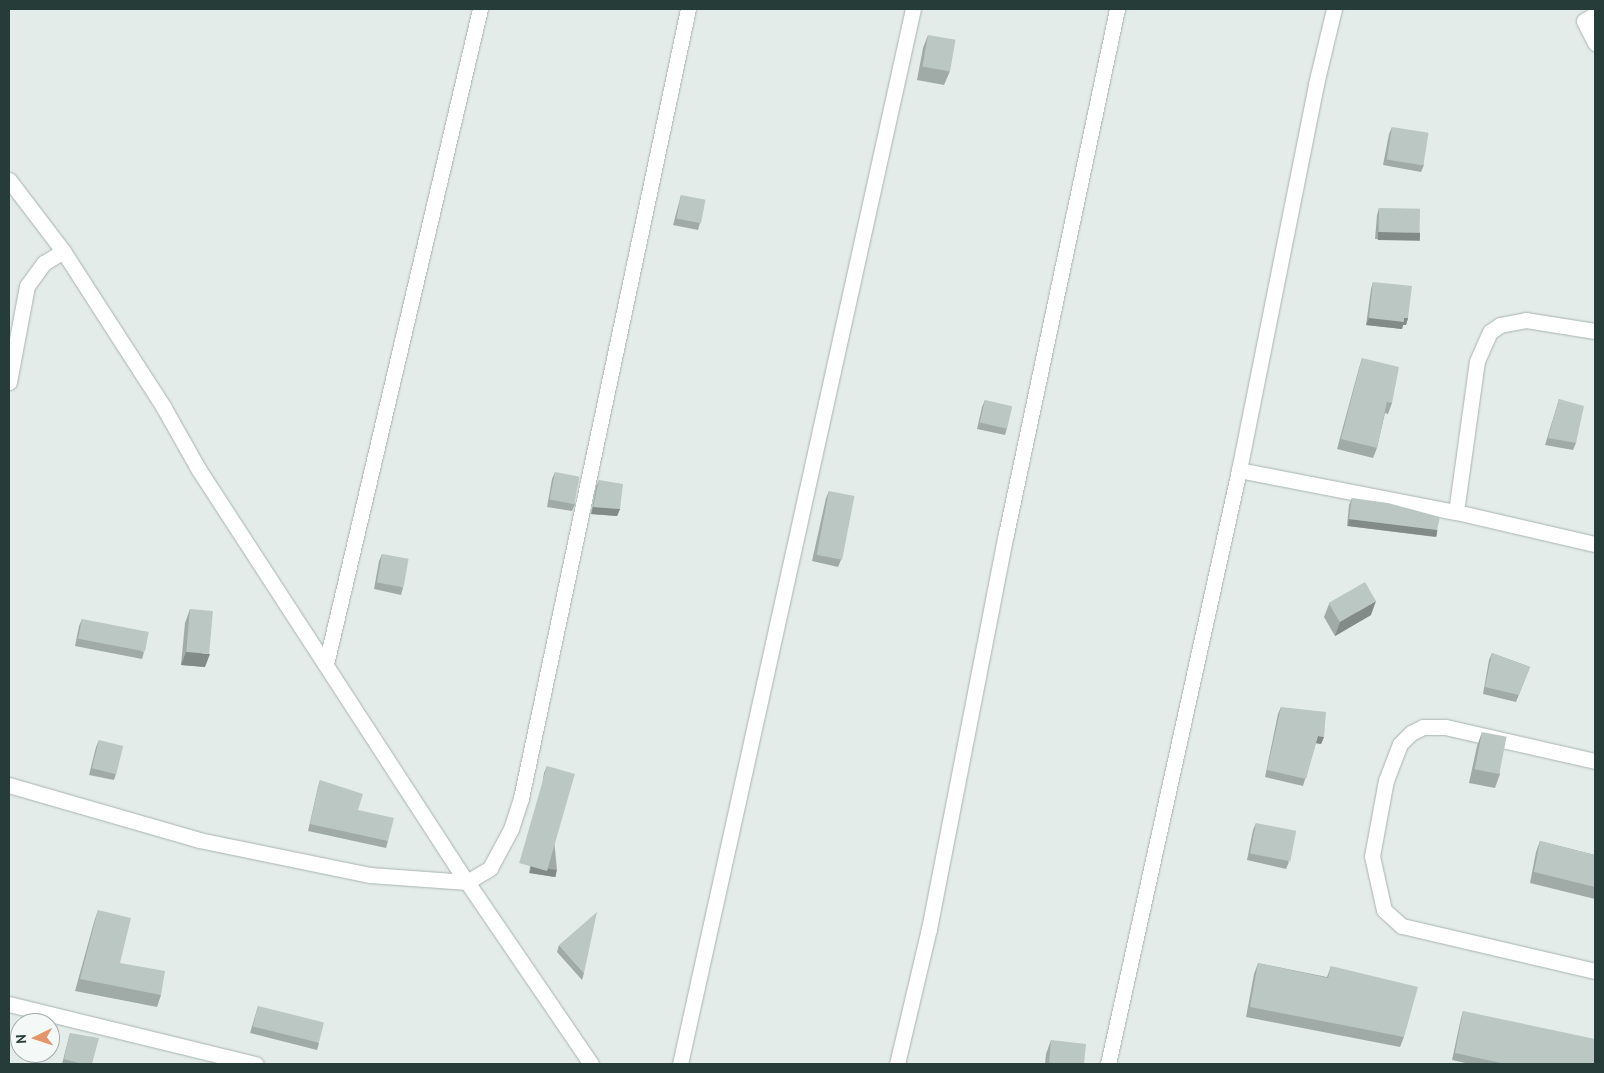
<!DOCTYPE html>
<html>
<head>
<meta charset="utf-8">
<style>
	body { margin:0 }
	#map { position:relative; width:1604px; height:1073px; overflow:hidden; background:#e4ece9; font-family:"PT Sans",sans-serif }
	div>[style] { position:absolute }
	.roads { filter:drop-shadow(0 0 1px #a7b4b0) drop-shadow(0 0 1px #a7b4b0) }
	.minor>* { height:15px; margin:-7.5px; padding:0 7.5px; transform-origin:7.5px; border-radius:7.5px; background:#fff }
	.wall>* { inset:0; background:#a0aba8 }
	.shaded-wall>* { inset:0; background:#828b88; transform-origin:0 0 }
	.building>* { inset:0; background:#bac7c3; transform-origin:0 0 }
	span { translate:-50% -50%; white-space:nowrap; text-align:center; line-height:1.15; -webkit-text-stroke:5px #f4f9f7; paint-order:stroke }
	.frame { position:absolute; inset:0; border:10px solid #253c38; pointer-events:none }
	.north { position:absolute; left:10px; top:1013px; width:50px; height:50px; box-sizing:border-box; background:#f4f9f7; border:1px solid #a1adab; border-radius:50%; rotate:266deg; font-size:14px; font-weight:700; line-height:20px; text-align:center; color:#253c38 }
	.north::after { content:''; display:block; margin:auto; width:18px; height:22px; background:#e4956a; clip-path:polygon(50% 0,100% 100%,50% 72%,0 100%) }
</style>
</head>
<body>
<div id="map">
	<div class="roads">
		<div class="minor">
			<i style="left:1595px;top:14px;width:13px;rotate:148deg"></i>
			<i style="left:1584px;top:21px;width:25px;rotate:63deg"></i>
			<i style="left:9px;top:180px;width:89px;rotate:52.7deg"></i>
			<i style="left:63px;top:251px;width:187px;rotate:57.2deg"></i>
			<i style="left:164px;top:408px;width:71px;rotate:60.6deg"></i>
			<i style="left:199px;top:470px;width:491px;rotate:57deg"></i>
			<i style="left:467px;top:882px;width:220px;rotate:55.7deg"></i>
			<i style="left:9px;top:382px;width:98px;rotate:-79.4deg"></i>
			<i style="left:27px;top:286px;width:29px;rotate:-54deg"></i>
			<i style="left:44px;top:263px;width:22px;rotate:-32deg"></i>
			<i style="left:1239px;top:470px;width:221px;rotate:11deg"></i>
			<i style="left:1456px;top:512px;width:143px;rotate:13deg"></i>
			<i style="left:1456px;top:512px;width:152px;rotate:-82.1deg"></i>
			<i style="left:1477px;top:361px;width:32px;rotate:-66deg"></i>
			<i style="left:1490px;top:332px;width:12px;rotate:-35deg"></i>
			<i style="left:1500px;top:325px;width:26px;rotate:-11deg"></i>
			<i style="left:1526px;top:320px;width:70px;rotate:9.1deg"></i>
			<i style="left:326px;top:664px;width:673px;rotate:-76.77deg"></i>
			<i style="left:1595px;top:761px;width:154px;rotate:-167.2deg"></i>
			<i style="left:1445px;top:727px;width:22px;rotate:180deg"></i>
			<i style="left:1423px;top:727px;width:13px;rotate:153deg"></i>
			<i style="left:1411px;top:733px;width:16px;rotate:135deg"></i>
			<i style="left:1400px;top:744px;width:39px;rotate:111deg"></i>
			<i style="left:1386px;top:780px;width:77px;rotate:100.4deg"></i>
			<i style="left:1372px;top:856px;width:55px;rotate:77.5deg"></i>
			<i style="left:1384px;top:910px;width:24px;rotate:42deg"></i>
			<i style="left:1402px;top:926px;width:198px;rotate:13.1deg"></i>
			<i style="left:9px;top:785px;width:198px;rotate:16.1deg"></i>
			<i style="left:199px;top:840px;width:175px;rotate:11.6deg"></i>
			<i style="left:370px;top:875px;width:97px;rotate:4.1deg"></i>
			<i style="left:467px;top:882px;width:27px;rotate:-31deg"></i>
			<i style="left:490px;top:868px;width:44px;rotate:-61.7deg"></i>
			<i style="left:511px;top:829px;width:33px;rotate:-72deg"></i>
			<i style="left:521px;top:798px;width:806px;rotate:-78.05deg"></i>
			<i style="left:9px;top:1004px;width:254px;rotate:13.7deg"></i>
			<i style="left:680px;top:1064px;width:1080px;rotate:-77.55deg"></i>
			<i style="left:897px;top:1064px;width:139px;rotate:-76.7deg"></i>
			<i style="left:929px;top:929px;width:402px;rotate:-79deg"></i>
			<i style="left:1006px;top:534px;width:537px;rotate:-78.06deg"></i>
			<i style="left:1108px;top:1064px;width:608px;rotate:-77.56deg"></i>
			<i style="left:1239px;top:470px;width:394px;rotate:-78.7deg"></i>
			<i style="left:1316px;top:84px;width:77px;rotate:-76.5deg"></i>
		</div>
	</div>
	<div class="wall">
		<i style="clip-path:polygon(928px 35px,950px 71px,944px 85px,917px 80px,923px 48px)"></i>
		<i style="clip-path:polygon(1392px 127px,1424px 165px,1421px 172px,1383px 165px,1389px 134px)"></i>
		<i style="clip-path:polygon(681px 195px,700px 223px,698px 230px,673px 225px)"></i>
		<i style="clip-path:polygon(1379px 208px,1420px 233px,1418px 240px,1375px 239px,1377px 215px)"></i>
		<i style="clip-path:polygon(1373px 282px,1408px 318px,1406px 325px,1403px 325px,1402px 329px,1366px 325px,1371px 289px)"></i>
		<i style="clip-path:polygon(1362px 358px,1392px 403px,1388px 414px,1385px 413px,1377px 448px,1373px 458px,1337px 449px,1359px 368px)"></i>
		<i style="clip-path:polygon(1559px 399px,1576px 443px,1573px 450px,1545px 445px)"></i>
		<i style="clip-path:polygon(985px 400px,1007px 428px,1005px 435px,977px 429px,982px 407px)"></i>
		<i style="clip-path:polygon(555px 472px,575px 504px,572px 511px,547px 507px,552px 479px)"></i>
		<i style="clip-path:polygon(599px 480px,620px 509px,617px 516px,591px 514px,596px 487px)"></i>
		<i style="clip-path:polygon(829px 491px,841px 560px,838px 567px,812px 561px,826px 498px)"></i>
		<i style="clip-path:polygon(1352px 498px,1437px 530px,1435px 537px,1347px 526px,1349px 505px)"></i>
		<i style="clip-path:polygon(382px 554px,403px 588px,401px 595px,374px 589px,379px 561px)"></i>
		<i style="clip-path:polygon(1329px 604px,1371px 615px,1335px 636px,1324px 617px)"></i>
		<i style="clip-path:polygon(190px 609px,205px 667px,181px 665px,185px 623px)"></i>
		<i style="clip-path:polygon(82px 619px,144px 652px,142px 659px,75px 646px,79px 626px)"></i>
		<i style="clip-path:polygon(1492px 653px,1530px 667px,1516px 702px,1483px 694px,1489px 660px)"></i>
		<i style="clip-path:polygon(1281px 707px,1324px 737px,1321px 744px,1316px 743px,1303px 786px,1265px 777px,1278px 714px)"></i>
		<i style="clip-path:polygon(1482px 732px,1500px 774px,1495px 788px,1469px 783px,1477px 746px)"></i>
		<i style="clip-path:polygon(99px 740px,116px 774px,114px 780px,89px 775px,96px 747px)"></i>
		<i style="clip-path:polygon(547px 766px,557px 870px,554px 877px,529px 873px,544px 773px)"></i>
		<i style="clip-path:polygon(320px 780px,358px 810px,388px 841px,386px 848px,308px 831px,318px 787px)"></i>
		<i style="clip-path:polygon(1256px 823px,1289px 862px,1286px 869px,1247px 860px,1253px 830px)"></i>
		<i style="clip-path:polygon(1540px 841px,1595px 855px,1595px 899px,1530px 883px,1536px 852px)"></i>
		<i style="clip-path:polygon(98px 910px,120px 963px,161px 995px,157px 1007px,75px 991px,94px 922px)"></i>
		<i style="clip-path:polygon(559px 945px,584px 973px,582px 980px,557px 952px)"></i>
		<i style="clip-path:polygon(1258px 963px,1327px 977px,1331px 966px,1404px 1037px,1400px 1047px,1246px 1017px,1254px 974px)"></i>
		<i style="clip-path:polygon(258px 1006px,319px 1043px,317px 1050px,250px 1033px)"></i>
		<i style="clip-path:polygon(1463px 1011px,1595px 1064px,1470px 1064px,1452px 1060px,1461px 1018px)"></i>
		<i style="clip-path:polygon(70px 1033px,92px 1064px,62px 1064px)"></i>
		<i style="clip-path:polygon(1051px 1040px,1084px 1064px,1045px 1064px,1046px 1054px)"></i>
	</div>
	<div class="shaded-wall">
		<i style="left:1378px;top:232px;width:42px;height:8px;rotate:1deg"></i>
		<i style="clip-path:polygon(1369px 318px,1408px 318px,1406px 325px,1403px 325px,1402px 329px,1366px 325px)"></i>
		<i style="clip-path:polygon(593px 507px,620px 509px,617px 516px,591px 514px)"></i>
		<i style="left:1349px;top:519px;width:89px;height:7px;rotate:7deg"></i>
		<i style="clip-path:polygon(1376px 601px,1371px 615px,1335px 636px,1340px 622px)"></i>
		<i style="clip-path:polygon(186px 652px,210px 654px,205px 667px,181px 665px)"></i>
		<i style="clip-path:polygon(1318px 736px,1324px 737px,1321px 744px,1315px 743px)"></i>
		<i style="left:531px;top:866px;width:26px;height:7px;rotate:9deg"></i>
	</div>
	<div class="building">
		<i style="left:928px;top:35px;width:28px;height:32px;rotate:10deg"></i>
		<i style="left:1392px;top:127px;width:37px;height:33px;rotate:9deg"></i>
		<i style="left:681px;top:195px;width:25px;height:24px;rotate:11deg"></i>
		<i style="left:1379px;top:208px;width:41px;height:24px;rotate:1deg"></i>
		<i style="clip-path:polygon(1373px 282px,1412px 286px,1408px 318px,1404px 318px,1404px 322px,1369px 318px)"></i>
		<i style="clip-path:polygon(1362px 358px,1399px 367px,1392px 403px,1387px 402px,1377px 448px,1341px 439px)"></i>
		<i style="clip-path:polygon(1559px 399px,1584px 406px,1576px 443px,1548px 438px)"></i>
		<i style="left:985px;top:400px;width:28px;height:23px;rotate:13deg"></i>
		<i style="left:555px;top:472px;width:25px;height:28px;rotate:11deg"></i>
		<i style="clip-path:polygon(599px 480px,623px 484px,620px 509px,593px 507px)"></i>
		<i style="left:829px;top:491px;width:26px;height:65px;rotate:11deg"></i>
		<i style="clip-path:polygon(1352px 498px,1388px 503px,1440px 517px,1437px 530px,1349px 519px)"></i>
		<i style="left:382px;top:554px;width:27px;height:29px;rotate:10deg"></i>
		<i style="left:1365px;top:582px;width:22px;height:42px;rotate:60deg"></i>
		<i style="left:190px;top:609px;width:23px;height:43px;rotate:5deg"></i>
		<i style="left:82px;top:619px;width:68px;height:20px;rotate:11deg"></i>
		<i style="clip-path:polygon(1492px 653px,1530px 667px,1519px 695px,1485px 687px)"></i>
		<i style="clip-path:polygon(1281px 707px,1326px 712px,1324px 737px,1318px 736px,1306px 779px,1267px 770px)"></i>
		<i style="left:1482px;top:732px;width:25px;height:38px;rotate:11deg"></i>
		<i style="left:99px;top:740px;width:25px;height:29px;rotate:14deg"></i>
		<i style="left:547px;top:766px;width:29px;height:101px;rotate:16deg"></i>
		<i style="clip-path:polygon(320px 780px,363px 794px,358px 810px,394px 818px,388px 841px,310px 824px)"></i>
		<i style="left:1256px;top:823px;width:41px;height:31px;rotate:11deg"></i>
		<i style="clip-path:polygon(1540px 841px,1595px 855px,1595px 887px,1534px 872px)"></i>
		<i style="clip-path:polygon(98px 910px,131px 918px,120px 963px,165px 971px,161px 995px,80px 979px)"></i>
		<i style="clip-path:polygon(597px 912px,584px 973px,559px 945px)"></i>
		<i style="clip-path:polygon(1258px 963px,1328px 978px,1331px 966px,1418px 987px,1404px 1037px,1250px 1007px)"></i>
		<i style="left:258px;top:1006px;width:68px;height:21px;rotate:14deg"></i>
		<i style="clip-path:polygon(1463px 1011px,1595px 1039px,1595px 1064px,1506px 1064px,1455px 1053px)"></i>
		<i style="clip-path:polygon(70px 1033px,99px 1038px,92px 1064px,82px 1064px,64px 1059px)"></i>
		<i style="clip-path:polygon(1051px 1040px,1086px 1044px,1084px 1064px,1049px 1064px)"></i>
	</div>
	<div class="frame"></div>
	<div class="north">N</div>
</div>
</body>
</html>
